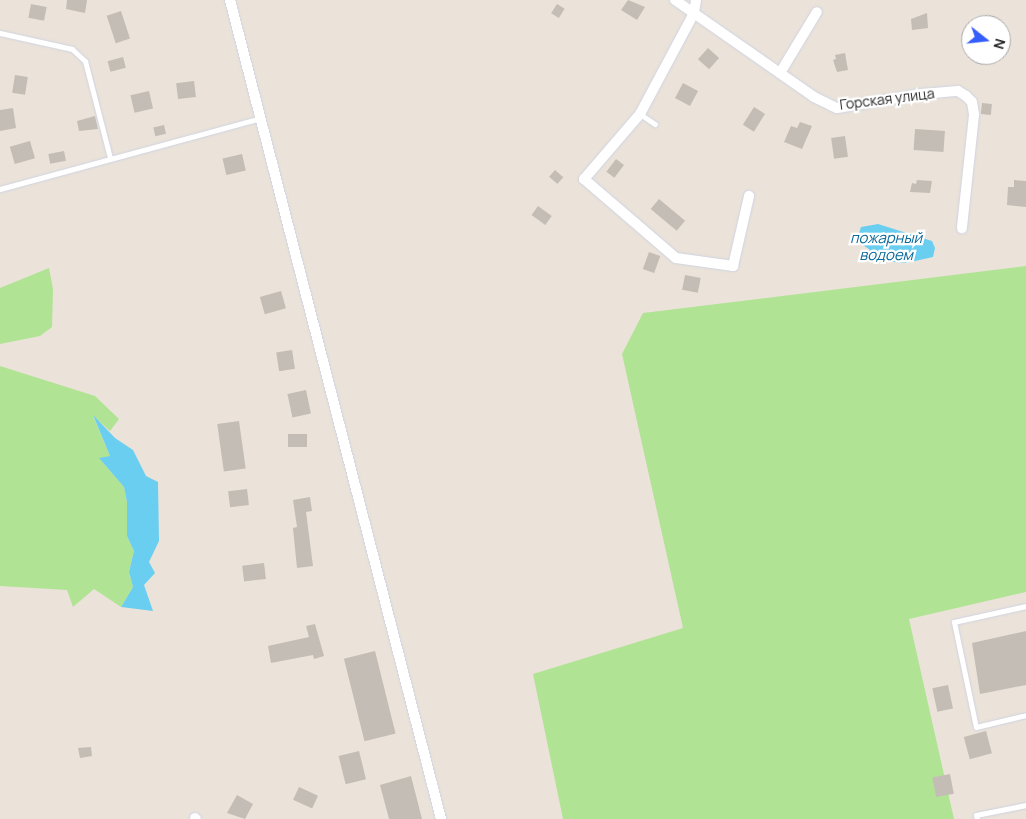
<!DOCTYPE html>
<html>
<head>
<meta charset="utf-8">
<style>
	body { margin:0 }
	#map { position:relative; width:1026px; height:819px; overflow:hidden; background:#ebe3d9; font-family:Manrope,sans-serif }
	div>[style] { position:absolute }
	.green>* { inset:0; background:#b0e394 }
	.water>* { inset:0; background:#6acef0 }
	.building>* { inset:0; background:#c3bdb6; transform-origin:0 0 }
	.roads { filter:drop-shadow(0 0 1px #cfd3e2) drop-shadow(0 0 1px #cfd3e2) }
	.lane>* { height:5px; margin:-2.5px; padding:0 2.5px; transform-origin:2.5px; border-radius:2.5px; background:#fff }
	.street>* { height:10px; margin:-5px; padding:0 5px; transform-origin:5px; border-radius:5px; background:#fff }
	span { translate:-50% -50%; white-space:nowrap; text-align:center; line-height:1.15; -webkit-text-stroke:4.5px #fff; paint-order:stroke }
	.street-label { font-size:14px; color:#282828 }
	.water-label { font-size:15px; color:#0b6a9a; font-style:italic }
	.north { position:absolute; left:961px; top:15px; width:50px; height:50px; box-sizing:border-box; background:#fff; border:1px solid #a9a9a9; border-radius:50%; rotate:106deg; font-size:14px; font-weight:700; line-height:20px; text-align:center; color:#282828 }
	.north::after { content:''; display:block; margin:auto; width:18px; height:22px; background:#355dfc; clip-path:polygon(50% 0,100% 100%,50% 72%,0 100%) }
</style>
</head>
<body>
<div id="map">
	<div class="green">
		<i style="clip-path:polygon(1026px 266px,1026px 592px,909px 619px,954px 819px,563px 819px,533px 674px,683px 628px,622px 354px,643px 313px)"></i>
		<i style="clip-path:polygon(49px 268px,53px 289px,52px 327px,40px 336px,0 344px,0 288px)"></i>
		<i style="clip-path:polygon(0 366px,95px 396px,119px 419px,110px 431px,93px 416px,110px 456px,100px 459px,124px 487px,127px 502px,127px 536px,134px 551px,129px 572px,133px 587px,121px 607px,94px 589px,73px 607px,67px 590px,0 586px)"></i>
	</div>
	<div class="water">
		<i style="clip-path:polygon(878px 224px,932px 241px,935px 248px,933px 257px,906px 263px,873px 260px,869px 249px,858px 242px,858px 236px,861px 227px)"></i>
		<i style="clip-path:polygon(93px 415px,115px 438px,133px 450px,146px 476px,158px 482px,159px 541px,149px 562px,155px 573px,144px 585px,153px 611px,121px 607px,133px 587px,129px 572px,134px 551px,127px 536px,127px 502px,124px 487px,99px 458px,110px 456px)"></i>
	</div>
	<div class="building">
		<i style="clip-path:polygon(67px 0,87px 0,85px 13px,66px 9px)"></i>
		<i style="clip-path:polygon(628px 0,645px 7px,637px 20px,621px 10px)"></i>
		<i style="left:31px;top:4px;width:16px;height:14px;rotate:11deg"></i>
		<i style="left:557px;top:4px;width:9px;height:11px;rotate:32deg"></i>
		<i style="left:121px;top:11px;width:29px;height:15px;rotate:72deg"></i>
		<i style="clip-path:polygon(927px 13px,928px 28px,912px 30px,911px 19px)"></i>
		<i style="left:708px;top:48px;width:15px;height:15px;rotate:42deg"></i>
		<i style="clip-path:polygon(845px 53px,848px 70px,837px 72px,833px 60px,836px 59px,835px 55px)"></i>
		<i style="left:123px;top:57px;width:11px;height:16px;rotate:75deg"></i>
		<i style="left:15px;top:75px;width:13px;height:18px;rotate:9deg"></i>
		<i style="left:194px;top:81px;width:16px;height:18px;rotate:83deg"></i>
		<i style="left:683px;top:83px;width:17px;height:17px;rotate:28deg"></i>
		<i style="left:149px;top:91px;width:18px;height:19px;rotate:77deg"></i>
		<i style="left:982px;top:103px;width:10px;height:11px;rotate:6deg"></i>
		<i style="left:754px;top:107px;width:13px;height:21px;rotate:32deg"></i>
		<i style="clip-path:polygon(13px 108px,16px 128px,0 131px,0 110px)"></i>
		<i style="clip-path:polygon(95px 116px,98px 129px,79px 131px,77px 121px)"></i>
		<i style="clip-path:polygon(800px 122px,812px 126px,802px 149px,784px 142px,791px 126px,797px 128px)"></i>
		<i style="left:164px;top:125px;width:9px;height:11px;rotate:77deg"></i>
		<i style="left:915px;top:129px;width:30px;height:21px;rotate:4deg"></i>
		<i style="left:845px;top:136px;width:21px;height:14px;rotate:82deg"></i>
		<i style="left:30px;top:141px;width:18px;height:21px;rotate:74deg"></i>
		<i style="left:64px;top:151px;width:10px;height:16px;rotate:79deg"></i>
		<i style="left:242px;top:154px;width:17px;height:20px;rotate:77deg"></i>
		<i style="left:616px;top:159px;width:10px;height:16px;rotate:37deg"></i>
		<i style="left:555px;top:170px;width:11px;height:9px;rotate:41deg"></i>
		<i style="clip-path:polygon(917px 180px,932px 181px,930px 193px,910px 192px,912px 183px,916px 184px)"></i>
		<i style="clip-path:polygon(1014px 180px,1026px 181px,1026px 207px,1007px 205px,1008px 187px,1014px 187px)"></i>
		<i style="left:659px;top:199px;width:34px;height:13px;rotate:40deg"></i>
		<i style="left:538px;top:206px;width:17px;height:11px;rotate:36deg"></i>
		<i style="left:649px;top:252px;width:12px;height:18px;rotate:20deg"></i>
		<i style="left:685px;top:275px;width:16px;height:15px;rotate:11deg"></i>
		<i style="left:281px;top:291px;width:18px;height:22px;rotate:74deg"></i>
		<i style="left:292px;top:350px;width:19px;height:16px;rotate:81deg"></i>
		<i style="left:306px;top:390px;width:24px;height:19px;rotate:78deg"></i>
		<i style="left:239px;top:421px;width:48px;height:22px;rotate:82deg"></i>
		<i style="left:307px;top:434px;width:13px;height:19px;rotate:90deg"></i>
		<i style="left:247px;top:489px;width:16px;height:19px;rotate:83deg"></i>
		<i style="clip-path:polygon(310px 497px,312px 511px,306px 512px,313px 566px,297px 568px,293px 528px,297px 527px,293px 500px)"></i>
		<i style="left:264px;top:563px;width:16px;height:22px;rotate:83deg"></i>
		<i style="clip-path:polygon(315px 624px,324px 656px,314px 659px,313px 655px,271px 663px,268px 646px,309px 637px,306px 626px)"></i>
		<i style="clip-path:polygon(1026px 631px,1026px 685px,980px 694px,972px 643px)"></i>
		<i style="left:375px;top:651px;width:85px;height:32px;rotate:76deg"></i>
		<i style="left:948px;top:685px;width:24px;height:16px;rotate:78deg"></i>
		<i style="left:986px;top:731px;width:23px;height:23px;rotate:75deg"></i>
		<i style="clip-path:polygon(91px 747px,92px 756px,80px 758px,78px 748px)"></i>
		<i style="left:359px;top:751px;width:29px;height:21px;rotate:76deg"></i>
		<i style="left:950px;top:774px;width:20px;height:18px;rotate:79deg"></i>
		<i style="clip-path:polygon(411px 776px,422px 819px,389px 819px,380px 785px)"></i>
		<i style="left:299px;top:787px;width:21px;height:14px;rotate:25deg"></i>
		<i style="clip-path:polygon(237px 795px,253px 804px,245px 819px,227px 813px)"></i>
	</div>
	<div class="roads">
		<div class="lane">
			<i style="left:0;top:33px;width:74px;rotate:12.5deg"></i>
			<i style="left:72px;top:49px;width:18px;rotate:43deg"></i>
			<i style="left:85px;top:61px;width:100px;rotate:75.5deg"></i>
			<i style="left:640px;top:114px;width:18px;rotate:34deg"></i>
			<i style="left:0;top:189px;width:270px;rotate:-15.2deg"></i>
			<i style="left:1026px;top:606px;width:74px;rotate:167.5deg"></i>
			<i style="left:954px;top:622px;width:107px;rotate:78.2deg"></i>
			<i style="left:976px;top:727px;width:51px;rotate:-13.5deg"></i>
			<i style="left:977px;top:819px;width:4px;rotate:-104deg"></i>
			<i style="left:976px;top:815px;width:51px;rotate:-11.3deg"></i>
		</div>
		<div class="street">
			<i style="left:230px;top:0;width:846px;rotate:75.55deg"></i>
			<i style="left:675px;top:0;width:169px;rotate:34.9deg"></i>
			<i style="left:814px;top:97px;width:25px;rotate:26deg"></i>
			<i style="left:837px;top:108px;width:86px;rotate:-9.4deg"></i>
			<i style="left:922px;top:94px;width:36px;rotate:-5deg"></i>
			<i style="left:958px;top:91px;width:9px;rotate:32deg"></i>
			<i style="left:966px;top:96px;width:8px;rotate:45deg"></i>
			<i style="left:972px;top:102px;width:13px;rotate:81deg"></i>
			<i style="left:974px;top:115px;width:114px;rotate:96.1deg"></i>
			<i style="left:696px;top:0;width:13px;rotate:99deg"></i>
			<i style="left:694px;top:13px;width:115px;rotate:118.1deg"></i>
			<i style="left:640px;top:114px;width:86px;rotate:130.7deg"></i>
			<i style="left:584px;top:179px;width:121px;rotate:40.7deg"></i>
			<i style="left:676px;top:258px;width:58px;rotate:8deg"></i>
			<i style="left:733px;top:266px;width:72px;rotate:-77.1deg"></i>
			<i style="left:780px;top:73px;width:71px;rotate:-58.8deg"></i>
			<i style="left:195px;top:818px;width:1px;rotate:45deg"></i>
		</div>
	</div>
	<div class="street-label">
		<span style="left:887px;top:99px;rotate:-7deg">Горская улица</span>
	</div>
	<div class="water-label">
		<span style="left:886px;top:246px">пожарный<br>водоем</span>
	</div>
	<div class="north">N</div>
</div>
</body>
</html>
